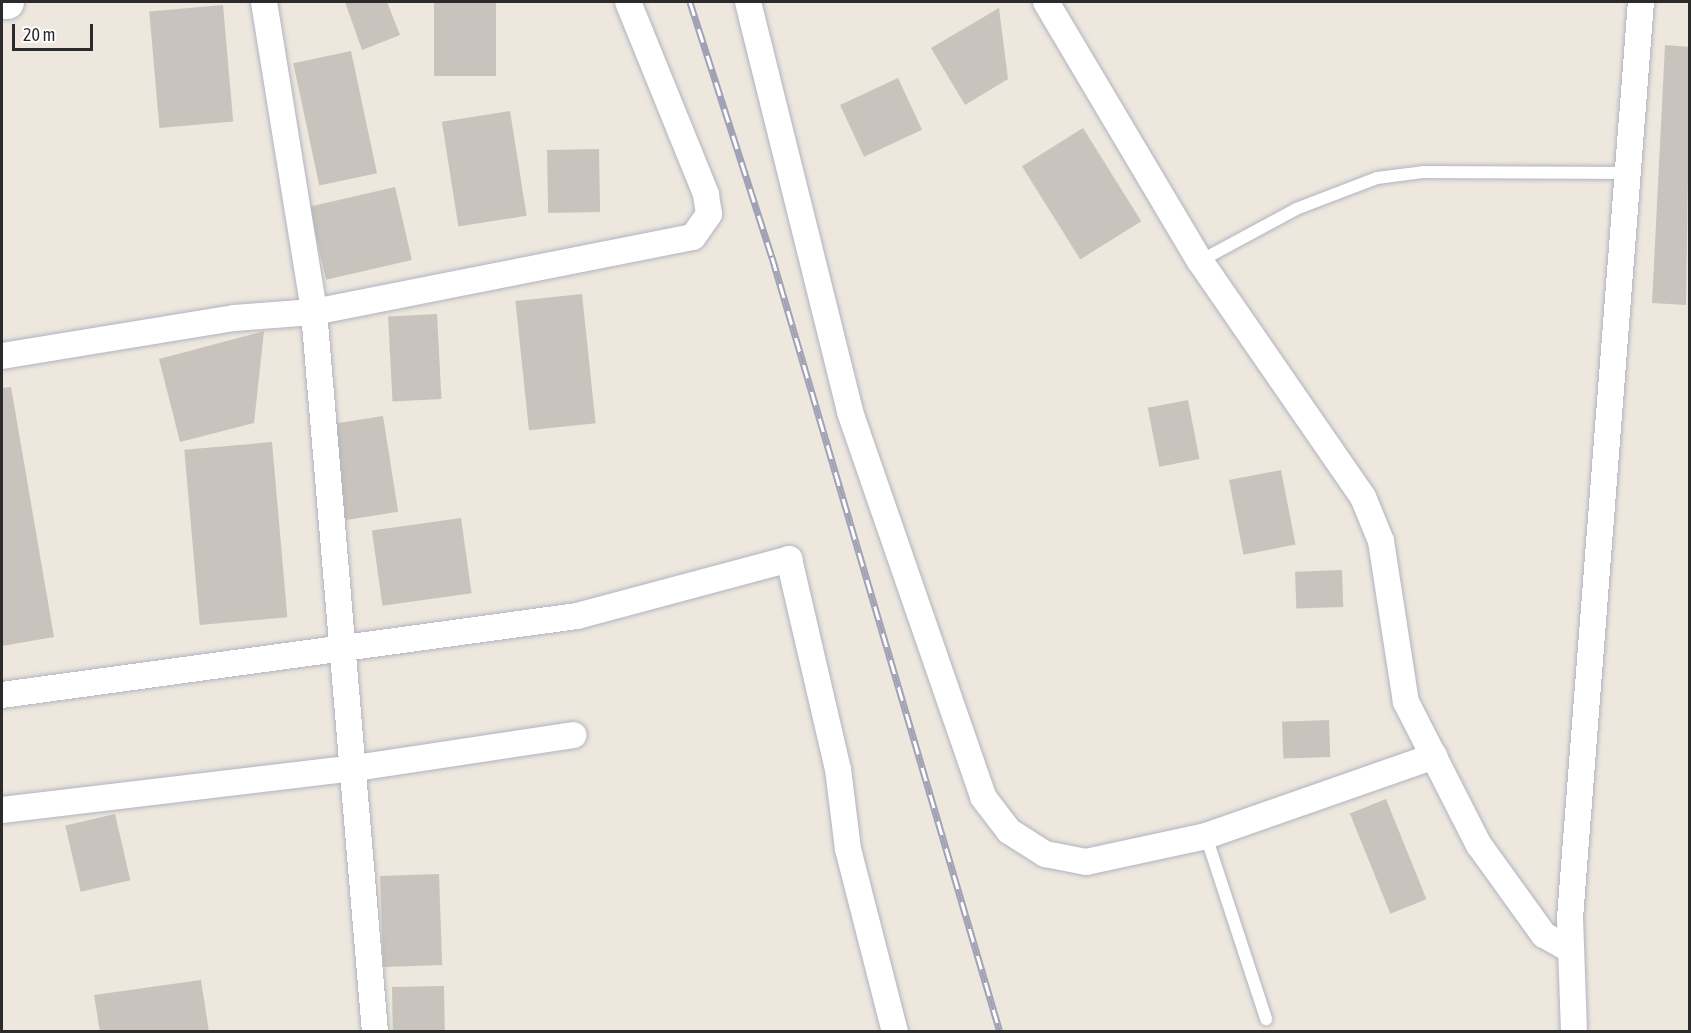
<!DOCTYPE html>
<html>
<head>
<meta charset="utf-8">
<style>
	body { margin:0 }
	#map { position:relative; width:1691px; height:1033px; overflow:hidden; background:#ede7de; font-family:"Asap Condensed",sans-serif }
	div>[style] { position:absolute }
	.building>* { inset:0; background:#c8c4bd; transform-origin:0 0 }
	.roads { filter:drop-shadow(0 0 2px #b1b3bf) drop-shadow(0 0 2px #b1b3bf) }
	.service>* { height:12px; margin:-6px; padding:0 6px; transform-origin:6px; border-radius:6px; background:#fff }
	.minor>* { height:26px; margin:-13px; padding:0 13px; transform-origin:13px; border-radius:13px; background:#fff }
	.secondary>* { height:33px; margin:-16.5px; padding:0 16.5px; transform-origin:16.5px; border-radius:16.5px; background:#fff }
	.rail>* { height:7px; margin-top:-3.5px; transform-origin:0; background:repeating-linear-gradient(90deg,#fff 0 14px,#a0a2b5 0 28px); box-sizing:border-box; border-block:2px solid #a0a2b5 }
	span { translate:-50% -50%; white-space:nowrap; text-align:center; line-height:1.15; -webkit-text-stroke:5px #fff; paint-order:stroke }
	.frame { position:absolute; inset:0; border:3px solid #2b2b2b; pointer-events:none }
	.scale { position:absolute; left:12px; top:24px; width:81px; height:27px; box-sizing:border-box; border:3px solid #2b2b2b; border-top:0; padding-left:8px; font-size:18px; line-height:21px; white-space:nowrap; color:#2b2b2b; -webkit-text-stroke:4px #fff; paint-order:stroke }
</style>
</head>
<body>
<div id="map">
	<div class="building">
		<i style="clip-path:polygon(345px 2px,387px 2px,400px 35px,362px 50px)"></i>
		<i style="left:434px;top:2px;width:62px;height:74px"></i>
		<i style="left:223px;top:5px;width:117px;height:74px;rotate:85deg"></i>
		<i style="clip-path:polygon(999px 8px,1008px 79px,965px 105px,931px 48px)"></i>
		<i style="clip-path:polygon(1665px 45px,1690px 47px,1686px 305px,1652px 303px)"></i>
		<i style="left:351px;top:51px;width:125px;height:59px;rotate:78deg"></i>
		<i style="left:898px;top:78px;width:57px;height:64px;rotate:65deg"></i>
		<i style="left:510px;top:111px;width:106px;height:69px;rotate:81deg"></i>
		<i style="left:1083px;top:128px;width:110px;height:72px;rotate:58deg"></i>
		<i style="left:599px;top:149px;width:63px;height:52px;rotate:89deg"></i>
		<i style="left:395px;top:187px;width:75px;height:88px;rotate:77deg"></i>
		<i style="left:582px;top:294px;width:130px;height:67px;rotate:84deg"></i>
		<i style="left:437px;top:314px;width:85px;height:49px;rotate:87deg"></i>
		<i style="clip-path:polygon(264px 331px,254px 423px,180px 442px,159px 359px)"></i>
		<i style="clip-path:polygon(11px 387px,54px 637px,2px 646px,2px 388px)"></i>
		<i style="left:1188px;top:400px;width:60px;height:41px;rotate:79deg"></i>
		<i style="left:383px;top:416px;width:97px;height:54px;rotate:81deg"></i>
		<i style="left:272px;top:442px;width:176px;height:88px;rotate:85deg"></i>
		<i style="left:1281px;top:470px;width:76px;height:53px;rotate:79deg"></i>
		<i style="left:461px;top:518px;width:76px;height:90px;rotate:82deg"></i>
		<i style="left:1342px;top:570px;width:37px;height:47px;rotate:88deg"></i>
		<i style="left:1329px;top:720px;width:37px;height:47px;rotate:88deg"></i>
		<i style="left:1386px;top:799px;width:108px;height:39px;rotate:68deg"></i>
		<i style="left:115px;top:814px;width:68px;height:51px;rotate:77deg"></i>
		<i style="left:439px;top:874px;width:91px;height:59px;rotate:88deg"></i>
		<i style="clip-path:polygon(201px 980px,209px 1032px,100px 1032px,94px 995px)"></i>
		<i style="left:444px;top:986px;width:46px;height:52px;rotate:89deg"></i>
	</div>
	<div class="roads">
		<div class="service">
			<i style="left:1200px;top:261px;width:109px;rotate:-28.4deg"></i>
			<i style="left:1296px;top:209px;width:87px;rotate:-20.9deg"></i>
			<i style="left:1377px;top:178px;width:46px;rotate:-7.4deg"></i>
			<i style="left:1423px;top:172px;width:205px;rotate:0.3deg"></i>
			<i style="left:1206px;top:836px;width:193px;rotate:71.8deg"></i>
		</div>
		<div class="minor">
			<i style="left:264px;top:2px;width:314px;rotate:80.8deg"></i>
			<i style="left:314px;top:312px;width:723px;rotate:85.16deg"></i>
			<i style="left:748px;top:2px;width:422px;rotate:76deg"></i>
			<i style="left:850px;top:412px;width:407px;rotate:70.9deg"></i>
			<i style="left:983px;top:797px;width:43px;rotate:52.6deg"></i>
			<i style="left:1009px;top:831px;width:43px;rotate:32.6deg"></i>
			<i style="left:1045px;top:854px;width:42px;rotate:11deg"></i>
			<i style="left:1086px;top:862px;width:123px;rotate:-12.2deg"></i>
			<i style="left:1206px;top:836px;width:242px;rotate:-19.3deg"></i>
			<i style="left:1046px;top:2px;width:301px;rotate:59.3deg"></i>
			<i style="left:1200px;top:261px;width:287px;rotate:55.4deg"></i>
			<i style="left:1363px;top:497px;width:48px;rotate:67.8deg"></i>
			<i style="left:1381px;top:541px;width:163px;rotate:81.2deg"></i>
			<i style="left:1406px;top:702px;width:161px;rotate:63deg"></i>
			<i style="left:1479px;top:845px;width:111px;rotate:54.2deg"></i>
			<i style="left:1544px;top:935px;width:31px;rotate:29deg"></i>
			<i style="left:2px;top:356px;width:235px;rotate:-9.3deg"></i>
			<i style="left:234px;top:318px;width:80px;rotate:-4.3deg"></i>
			<i style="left:314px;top:312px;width:386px;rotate:-11.2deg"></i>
			<i style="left:693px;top:237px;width:28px;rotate:-55deg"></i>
			<i style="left:709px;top:214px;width:20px;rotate:-99deg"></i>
			<i style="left:706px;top:194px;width:207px;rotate:-112.1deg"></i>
			<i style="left:2px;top:695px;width:580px;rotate:-7.82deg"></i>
			<i style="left:577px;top:616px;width:220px;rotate:-15deg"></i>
			<i style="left:789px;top:559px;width:216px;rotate:76.9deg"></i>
			<i style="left:838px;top:769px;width:81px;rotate:82.9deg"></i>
			<i style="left:848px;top:849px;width:189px;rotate:75.6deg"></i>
			<i style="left:2px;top:810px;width:356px;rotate:-6.8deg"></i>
			<i style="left:356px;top:768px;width:220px;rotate:-8.6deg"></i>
			<i style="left:1574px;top:1032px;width:114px;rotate:-92deg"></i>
			<i style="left:1570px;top:918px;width:919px;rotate:-85.57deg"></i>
		</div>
		<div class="secondary">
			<i style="left:2px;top:2px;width:5px"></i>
		</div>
	</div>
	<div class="rail">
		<i style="left:690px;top:2px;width:268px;rotate:72.2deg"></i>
		<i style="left:772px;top:257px;width:808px;rotate:73.61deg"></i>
	</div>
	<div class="frame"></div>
	<div class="scale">20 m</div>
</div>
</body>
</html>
